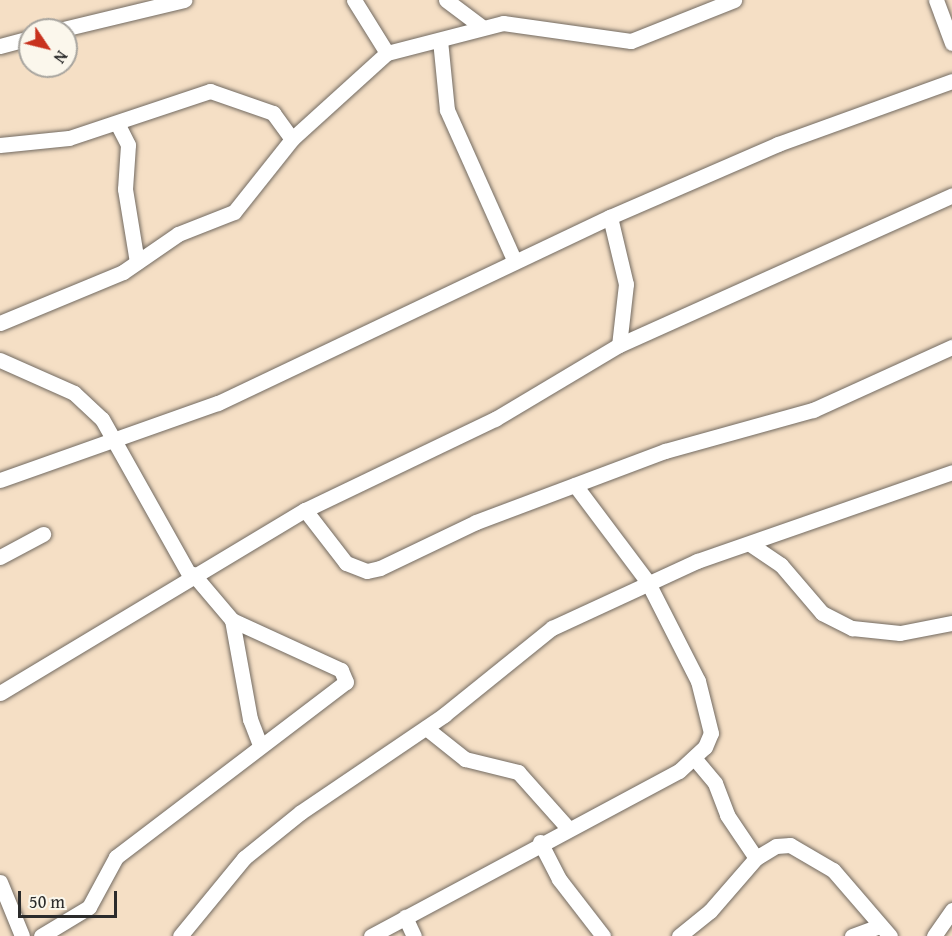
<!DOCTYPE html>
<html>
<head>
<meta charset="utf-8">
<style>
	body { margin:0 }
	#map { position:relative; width:952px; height:936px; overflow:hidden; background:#f5dfc5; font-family:"Gentium Book Plus",serif }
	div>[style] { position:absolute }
	.roads { filter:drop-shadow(0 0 2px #726a61) drop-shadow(0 0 2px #726a61) }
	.minor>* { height:15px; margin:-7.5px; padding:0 7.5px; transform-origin:7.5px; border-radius:7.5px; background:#fff }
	span { translate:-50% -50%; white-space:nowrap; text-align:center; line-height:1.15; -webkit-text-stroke:6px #fbf7ec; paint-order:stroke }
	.north { position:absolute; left:18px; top:18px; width:60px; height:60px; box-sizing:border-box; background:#fbf7ec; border:2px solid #a8a59f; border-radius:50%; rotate:125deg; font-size:16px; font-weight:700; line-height:24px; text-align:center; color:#2b2b2b }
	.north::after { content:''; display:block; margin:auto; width:21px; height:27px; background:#c8321e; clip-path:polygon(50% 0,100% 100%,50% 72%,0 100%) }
	.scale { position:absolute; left:18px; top:891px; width:99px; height:27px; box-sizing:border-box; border:3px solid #2b2b2b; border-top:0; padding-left:8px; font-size:18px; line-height:21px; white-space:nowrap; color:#2b2b2b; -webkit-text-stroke:4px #fbf7ec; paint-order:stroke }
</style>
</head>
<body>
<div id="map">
	<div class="roads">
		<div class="minor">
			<i style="left:354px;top:0;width:62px;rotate:58.1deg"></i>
			<i style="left:446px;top:0;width:45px;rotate:36.9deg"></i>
			<i style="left:936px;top:0;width:46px;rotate:69.6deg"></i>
			<i style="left:59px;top:30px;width:129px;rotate:-13.5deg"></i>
			<i style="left:440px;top:40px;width:70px;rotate:84.3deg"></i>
			<i style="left:447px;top:110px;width:164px;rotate:65.9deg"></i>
			<i style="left:0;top:46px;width:31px;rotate:-15deg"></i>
			<i style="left:118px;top:125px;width:22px;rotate:63deg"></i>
			<i style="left:128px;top:145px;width:44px;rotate:93.9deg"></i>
			<i style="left:125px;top:189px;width:74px;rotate:80.7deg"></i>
			<i style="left:0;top:145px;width:69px;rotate:-5.8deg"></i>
			<i style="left:69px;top:138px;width:149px;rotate:-18.4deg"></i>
			<i style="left:210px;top:91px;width:67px;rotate:19.2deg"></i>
			<i style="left:273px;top:113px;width:32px;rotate:54deg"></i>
			<i style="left:610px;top:217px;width:69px;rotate:76.6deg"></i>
			<i style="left:626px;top:284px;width:61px;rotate:96.5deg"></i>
			<i style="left:0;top:323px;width:133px;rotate:-22.5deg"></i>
			<i style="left:123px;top:272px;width:67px;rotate:-34.6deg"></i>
			<i style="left:178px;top:234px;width:60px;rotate:-21.4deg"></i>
			<i style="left:234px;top:212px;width:93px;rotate:-51.5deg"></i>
			<i style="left:292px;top:139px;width:128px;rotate:-42.2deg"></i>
			<i style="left:387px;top:53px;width:120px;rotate:-14.5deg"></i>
			<i style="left:503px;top:23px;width:129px;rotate:8deg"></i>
			<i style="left:631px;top:41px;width:111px;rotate:-21.7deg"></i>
			<i style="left:0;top:360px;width:81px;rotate:24deg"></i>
			<i style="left:74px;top:393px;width:38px;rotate:43deg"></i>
			<i style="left:102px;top:419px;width:180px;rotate:60.7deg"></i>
			<i style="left:0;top:480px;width:231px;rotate:-19.5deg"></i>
			<i style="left:218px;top:403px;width:434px;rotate:-25.4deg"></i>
			<i style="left:610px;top:217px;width:183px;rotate:-23.5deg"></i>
			<i style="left:778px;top:144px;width:185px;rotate:-19.9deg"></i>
			<i style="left:305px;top:510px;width:67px;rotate:52.3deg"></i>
			<i style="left:346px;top:563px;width:22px;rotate:21deg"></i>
			<i style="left:367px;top:571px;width:13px;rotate:-13deg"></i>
			<i style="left:380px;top:568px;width:106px;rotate:-25.6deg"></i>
			<i style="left:476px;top:522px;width:202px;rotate:-20.6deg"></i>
			<i style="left:665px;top:451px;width:154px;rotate:-15.5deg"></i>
			<i style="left:813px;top:410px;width:153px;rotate:-24.4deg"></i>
			<i style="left:750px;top:544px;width:37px;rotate:34deg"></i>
			<i style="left:781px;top:565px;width:63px;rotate:49.5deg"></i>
			<i style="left:822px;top:613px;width:34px;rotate:27deg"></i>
			<i style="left:852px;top:628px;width:48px;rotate:5.9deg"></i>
			<i style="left:900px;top:633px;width:53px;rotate:-10.9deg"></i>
			<i style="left:0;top:557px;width:49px;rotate:-28.1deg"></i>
			<i style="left:193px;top:574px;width:60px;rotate:49.7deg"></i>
			<i style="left:232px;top:620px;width:101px;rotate:79.7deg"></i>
			<i style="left:250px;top:719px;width:28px;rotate:69deg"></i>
			<i style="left:0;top:693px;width:356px;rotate:-31deg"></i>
			<i style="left:305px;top:510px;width:211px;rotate:-25.6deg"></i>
			<i style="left:495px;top:419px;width:144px;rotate:-30.8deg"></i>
			<i style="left:619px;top:345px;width:365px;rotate:-24.2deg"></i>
			<i style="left:426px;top:728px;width:50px;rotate:38.5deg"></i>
			<i style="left:465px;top:759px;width:55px;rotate:13.8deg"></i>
			<i style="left:518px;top:772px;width:74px;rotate:48.3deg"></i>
			<i style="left:695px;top:759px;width:31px;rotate:50deg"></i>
			<i style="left:715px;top:783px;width:34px;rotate:69deg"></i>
			<i style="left:727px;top:815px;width:52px;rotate:56deg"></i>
			<i style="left:540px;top:842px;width:42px;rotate:62.8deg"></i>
			<i style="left:559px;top:879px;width:72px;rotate:52.3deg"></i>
			<i style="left:0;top:882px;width:58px;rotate:67.8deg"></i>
			<i style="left:405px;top:917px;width:21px;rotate:65deg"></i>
			<i style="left:41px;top:936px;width:56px;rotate:-31.1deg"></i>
			<i style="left:89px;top:907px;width:57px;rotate:-61.6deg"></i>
			<i style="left:116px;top:857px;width:289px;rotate:-37.3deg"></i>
			<i style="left:346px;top:682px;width:13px;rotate:-113deg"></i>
			<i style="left:341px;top:670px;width:120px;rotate:-155.4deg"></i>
			<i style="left:180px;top:936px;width:101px;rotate:-50.6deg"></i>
			<i style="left:244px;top:858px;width:73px;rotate:-38.9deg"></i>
			<i style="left:301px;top:812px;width:173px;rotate:-34.1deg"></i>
			<i style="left:444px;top:715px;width:139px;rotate:-38.9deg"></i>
			<i style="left:552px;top:628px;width:160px;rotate:-24.8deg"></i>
			<i style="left:697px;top:561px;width:270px;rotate:-19.2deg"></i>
			<i style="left:371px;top:936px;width:349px;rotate:-28.2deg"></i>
			<i style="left:679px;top:771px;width:35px;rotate:-43deg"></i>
			<i style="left:705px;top:747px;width:15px;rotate:-67deg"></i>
			<i style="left:711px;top:733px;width:54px;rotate:-104deg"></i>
			<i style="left:698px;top:681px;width:112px;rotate:-117deg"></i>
			<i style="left:647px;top:581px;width:120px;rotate:-126.9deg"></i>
			<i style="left:679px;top:936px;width:40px;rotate:-39deg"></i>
			<i style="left:710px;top:911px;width:70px;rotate:-49deg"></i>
			<i style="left:756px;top:858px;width:23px;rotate:-31deg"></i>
			<i style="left:776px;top:846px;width:14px;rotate:-4deg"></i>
			<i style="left:790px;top:845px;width:50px;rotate:30.2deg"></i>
			<i style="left:833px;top:870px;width:87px;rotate:49.2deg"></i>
			<i style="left:852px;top:936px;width:29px;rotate:-20deg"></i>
			<i style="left:934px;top:936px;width:32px;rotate:-55deg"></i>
		</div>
	</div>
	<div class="north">N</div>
	<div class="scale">50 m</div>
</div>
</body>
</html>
